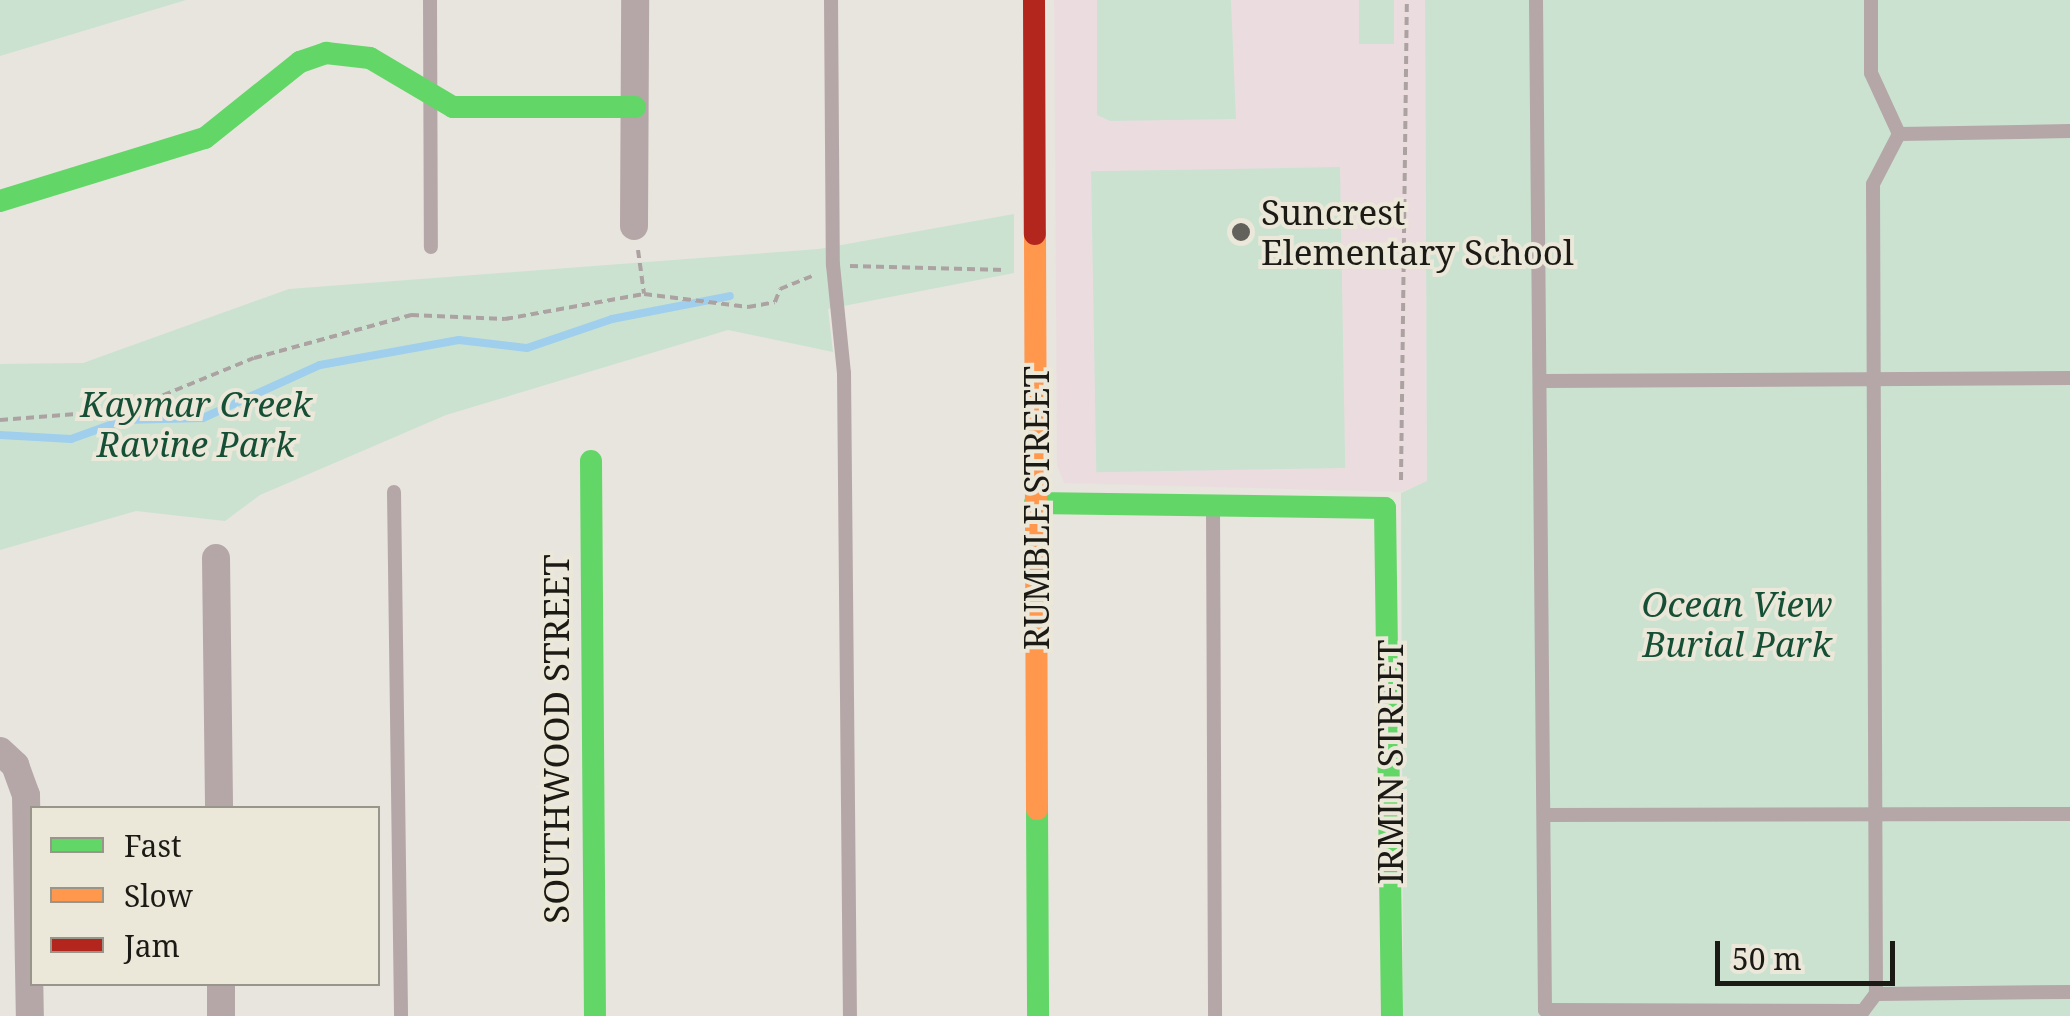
<!DOCTYPE html>
<html>
<head>
<meta charset="utf-8">
<style>
	body { margin:0 }
	#map { position:relative; width:2070px; height:1016px; overflow:hidden; background:#e7e5dd; font-family:"Noto Serif",serif }
	div>[style] { position:absolute }
	.education>* { inset:0; background:#ebdddf }
	.green>* { inset:0; background:#cbe2d1; transform-origin:0 0 }
	.stream>* { height:8px; margin:-4px; padding:0 4px; transform-origin:4px; border-radius:4px; background:#9fcfec }
	.path>* { height:4px; margin-top:-2px; transform-origin:0; background:repeating-linear-gradient(90deg,#aca2a1 0 8px,transparent 0 13px) }
	.lane>* { height:14px; margin:-7px; padding:0 7px; transform-origin:7px; border-radius:7px; background:#b5a7a7 }
	.street>* { height:28px; margin:-14px; padding:0 14px; transform-origin:14px; border-radius:14px; background:#b5a7a7 }
	.fast>* { height:22px; margin:-11px; padding:0 11px; transform-origin:11px; border-radius:11px; background:#63d668 }
	.slow>* { height:22px; margin:-11px; padding:0 11px; transform-origin:11px; border-radius:11px; background:#ff974d }
	.jam>* { height:22px; margin:-11px; padding:0 11px; transform-origin:11px; border-radius:11px; background:#b3261e }
	.dots>* { width:28px; height:28px; translate:-50% -50%; box-sizing:border-box; border:5px solid #ebe7d9; border-radius:50% }
	span { translate:-50% -50%; white-space:nowrap; text-align:center; line-height:1.15; -webkit-text-stroke:8px #ebe7d9; paint-order:stroke }
	.poi-label { font-size:35px; color:#1c1a15 }
	.left { translate:0 -50%; text-align:left }
	.park-label { font-size:35px; color:#155036; font-style:italic }
	.street-label { font-size:35px; color:#1c1a15 }
	.legend { position:absolute; left:30px; top:806px; width:350px; height:180px; box-sizing:border-box; background:#ebe7d9; border:2px solid #98958b; margin:0; padding:12px 18px; list-style:none; font-size:30px; color:#1c1a15 }
	.legend li { display:flex; align-items:center; gap:20px; height:50px }
	.legend b { width:50px; border:2px solid #98958b }
	.scale { position:absolute; left:1715px; top:941px; width:180px; height:45px; box-sizing:border-box; border:5px solid #1c1a15; border-top:0; padding-left:12px; font-size:30px; line-height:35px; white-space:nowrap; color:#1c1a15; -webkit-text-stroke:8px #ebe7d9; paint-order:stroke }
</style>
</head>
<body>
<div id="map">
	<div class="education">
		<i style="clip-path:polygon(1054px 0,1425px 0,1427px 482px,1401px 492px,1064px 483px,1057px 465px)"></i>
	</div>
	<div class="green">
		<i style="clip-path:polygon(0 0,186px 0,0 56px)"></i>
		<i style="clip-path:polygon(1097px 0,1231px 0,1236px 119px,1110px 121px,1097px 115px)"></i>
		<i style="left:1359px;top:0;width:35px;height:44px"></i>
		<i style="clip-path:polygon(1425px 0,2070px 0,2070px 1016px,1403px 1016px,1401px 493px,1427px 481px)"></i>
		<i style="left:1340px;top:167px;width:301px;height:249px;rotate:89deg"></i>
		<i style="clip-path:polygon(1014px 214px,1014px 273px,828px 309px,833px 352px,728px 330px,446px 415px,260px 495px,225px 521px,136px 511px,0 550px,0 364px,83px 363px,289px 289px,819px 249px)"></i>
	</div>
	<div class="stream">
		<i style="left:0;top:435px;width:71px;rotate:3.2deg"></i>
		<i style="left:71px;top:439px;width:56px;rotate:-19.7deg"></i>
		<i style="left:124px;top:420px;width:79px;rotate:-1.5deg"></i>
		<i style="left:203px;top:418px;width:128px;rotate:-24.4deg"></i>
		<i style="left:320px;top:365px;width:141px;rotate:-10.2deg"></i>
		<i style="left:459px;top:340px;width:68px;rotate:6.7deg"></i>
		<i style="left:527px;top:348px;width:90px;rotate:-18.8deg"></i>
		<i style="left:612px;top:319px;width:120px;rotate:-11deg"></i>
	</div>
	<div class="path">
		<i style="left:638px;top:250px;width:44px;rotate:82.2deg"></i>
		<i style="left:850px;top:266px;width:156px;rotate:1.5deg"></i>
		<i style="left:0;top:420px;width:127px;rotate:-4.5deg"></i>
		<i style="left:127px;top:410px;width:137px;rotate:-22.3deg"></i>
		<i style="left:254px;top:358px;width:163px;rotate:-15.3deg"></i>
		<i style="left:411px;top:315px;width:94px;rotate:2.4deg"></i>
		<i style="left:505px;top:319px;width:141px;rotate:-10.2deg"></i>
		<i style="left:644px;top:294px;width:105px;rotate:7.1deg"></i>
		<i style="left:748px;top:307px;width:27px;rotate:-10deg"></i>
		<i style="left:775px;top:302px;width:14px;rotate:-69deg"></i>
		<i style="left:780px;top:289px;width:38px;rotate:-22deg"></i>
		<i style="left:1401px;top:480px;width:480px;rotate:-89.3deg"></i>
	</div>
	<div class="lane">
		<i style="left:430px;top:0;width:247px;rotate:89.8deg"></i>
		<i style="left:831px;top:0;width:265px;rotate:89.6deg"></i>
		<i style="left:833px;top:265px;width:109px;rotate:84.2deg"></i>
		<i style="left:844px;top:373px;width:643px;rotate:89.47deg"></i>
		<i style="left:1536px;top:0;width:1010px;rotate:89.49deg"></i>
		<i style="left:1545px;top:1010px;width:318px;rotate:0.2deg"></i>
		<i style="left:1863px;top:1011px;width:21px;rotate:-53deg"></i>
		<i style="left:1876px;top:994px;width:194px;rotate:-0.6deg"></i>
		<i style="left:1871px;top:0;width:73px;rotate:90deg"></i>
		<i style="left:1871px;top:73px;width:67px;rotate:65.3deg"></i>
		<i style="left:1899px;top:134px;width:56px;rotate:117.5deg"></i>
		<i style="left:1873px;top:184px;width:810px;rotate:89.79deg"></i>
		<i style="left:1899px;top:134px;width:171px;rotate:-1deg"></i>
		<i style="left:1544px;top:381px;width:526px;rotate:-0.33deg"></i>
		<i style="left:394px;top:492px;width:524px;rotate:89.23deg"></i>
		<i style="left:1213px;top:508px;width:508px;rotate:89.77deg"></i>
		<i style="left:1544px;top:815px;width:526px;rotate:-0.11deg"></i>
	</div>
	<div class="street">
		<i style="left:634px;top:226px;width:226px;rotate:-89.7deg"></i>
		<i style="left:216px;top:558px;width:250px;rotate:89.3deg"></i>
		<i style="left:0;top:751px;width:21px;rotate:43deg"></i>
		<i style="left:15px;top:765px;width:32px;rotate:70deg"></i>
		<i style="left:26px;top:795px;width:221px;rotate:89deg"></i>
		<i style="left:221px;top:984px;width:32px;rotate:90deg"></i>
	</div>
	<div class="fast">
		<i style="left:0;top:201px;width:214px;rotate:-17.1deg"></i>
		<i style="left:205px;top:138px;width:122px;rotate:-38.7deg"></i>
		<i style="left:300px;top:62px;width:28px;rotate:-19deg"></i>
		<i style="left:326px;top:53px;width:44px;rotate:6.5deg"></i>
		<i style="left:370px;top:58px;width:96px;rotate:30.6deg"></i>
		<i style="left:453px;top:107px;width:182px"></i>
		<i style="left:591px;top:461px;width:555px;rotate:89.59deg"></i>
		<i style="left:1035px;top:503px;width:350px;rotate:0.8deg"></i>
		<i style="left:1385px;top:508px;width:508px;rotate:89.21deg"></i>
		<i style="left:1037px;top:809px;width:207px;rotate:89.7deg"></i>
	</div>
	<div class="slow">
		<i style="left:1035px;top:234px;width:575px;rotate:89.8deg"></i>
	</div>
	<div class="jam">
		<i style="left:1034px;top:0;width:234px;rotate:89.8deg"></i>
	</div>
	<div class="dots">
		<i style="left:1241px;top:232px;background:#63615b"></i>
	</div>
	<div class="poi-label">
		<span class="left" style="left:1261px;top:232px">Suncrest<br>Elementary School</span>
	</div>
	<div class="park-label">
		<span style="left:196px;top:424px">Kaymar Creek<br>Ravine Park</span>
		<span style="left:1737px;top:624px">Ocean View<br>Burial Park</span>
	</div>
	<div class="street-label">
		<span style="left:1036px;top:508px;rotate:-90deg">RUMBLE STREET</span>
		<span style="left:556px;top:739px;rotate:-90deg">SOUTHWOOD STREET</span>
		<span style="left:1390px;top:762px;rotate:-90deg">IRMIN STREET</span>
	</div>
	<ul class="legend">
	<li><b style="height:12px;background:#63d668"></b>Fast</li>
	<li><b style="height:12px;background:#ff974d"></b>Slow</li>
	<li><b style="height:12px;background:#b3261e"></b>Jam</li>
	</ul>
	<div class="scale">50 m</div>
</div>
</body>
</html>
